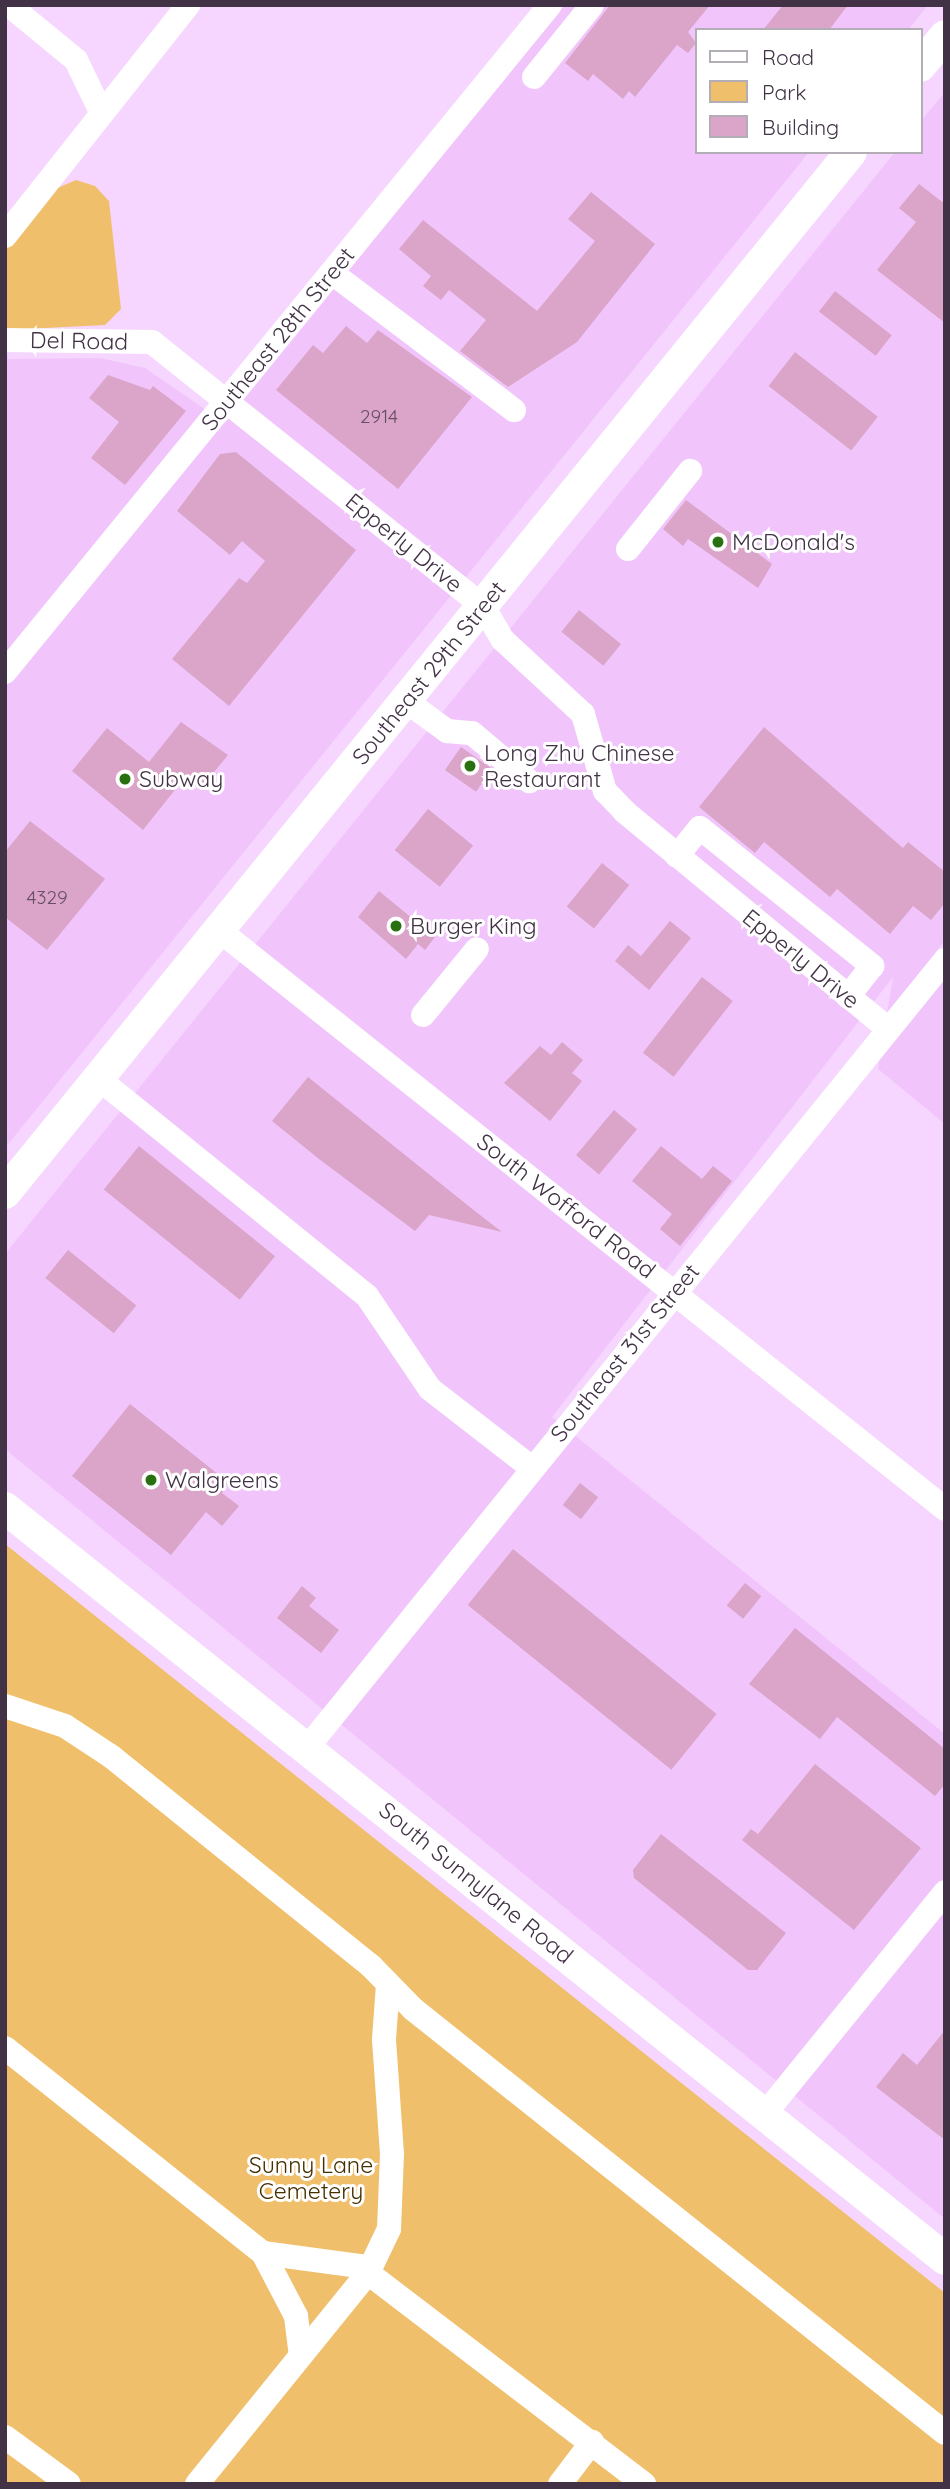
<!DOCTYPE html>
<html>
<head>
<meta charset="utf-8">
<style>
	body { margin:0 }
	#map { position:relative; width:950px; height:2489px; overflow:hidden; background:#f6d6fe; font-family:Quicksand,sans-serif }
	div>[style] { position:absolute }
	.built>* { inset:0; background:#f1c5fc }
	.green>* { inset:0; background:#f0bf6b }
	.building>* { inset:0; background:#daa5c8; transform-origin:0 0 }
	.minor>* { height:24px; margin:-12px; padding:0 12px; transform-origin:12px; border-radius:12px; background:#fff }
	.major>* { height:32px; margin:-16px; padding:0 16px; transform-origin:16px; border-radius:16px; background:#fff }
	.dots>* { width:19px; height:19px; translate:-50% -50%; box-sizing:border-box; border:4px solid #fff; border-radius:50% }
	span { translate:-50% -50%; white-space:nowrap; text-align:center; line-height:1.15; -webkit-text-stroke:6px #fff; paint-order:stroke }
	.number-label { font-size:19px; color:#684f66 }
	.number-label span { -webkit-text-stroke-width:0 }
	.street-label { font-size:23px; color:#423245 }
	.poi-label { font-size:23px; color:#423245 }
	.left { translate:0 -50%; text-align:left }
	.park-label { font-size:23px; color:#452f00 }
	.frame { position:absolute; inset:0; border:7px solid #423245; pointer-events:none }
	.legend { position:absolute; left:695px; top:28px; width:228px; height:126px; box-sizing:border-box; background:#fff; border:2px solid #b3adb5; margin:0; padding:9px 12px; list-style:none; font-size:21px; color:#423245 }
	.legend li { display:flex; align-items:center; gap:14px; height:35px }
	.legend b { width:35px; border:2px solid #b3adb5 }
</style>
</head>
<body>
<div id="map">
	<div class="built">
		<i style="clip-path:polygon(565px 5px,928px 5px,908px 30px,696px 30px,696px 152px,809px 152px,5px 1148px,5px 359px,100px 358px,145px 368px,225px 423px)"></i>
		<i style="clip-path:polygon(945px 92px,945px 940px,935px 953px,945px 961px,945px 1124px,878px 1069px,893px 977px,552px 1417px,945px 1734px,945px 2219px,5px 1449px,5px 1254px,895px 152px,920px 152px,920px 122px)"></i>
	</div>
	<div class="green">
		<i style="clip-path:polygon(76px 180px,95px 186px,109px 201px,121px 309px,105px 325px,5px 330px,5px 248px,53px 190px)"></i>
		<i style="clip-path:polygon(5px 1544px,945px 2293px,945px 2484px,5px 2484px)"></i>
	</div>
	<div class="building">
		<i style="clip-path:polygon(610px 5px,710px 5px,688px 32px,696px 43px,688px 53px,677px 45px,635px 97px,629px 91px,623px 99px,593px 74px,588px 81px,565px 63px)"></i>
		<i style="clip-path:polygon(783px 5px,848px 5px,829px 30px,763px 30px)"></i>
		<i style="clip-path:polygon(919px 184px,945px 204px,945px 323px,877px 270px,916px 222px,899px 208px)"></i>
		<i style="clip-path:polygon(591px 192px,655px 244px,577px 342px,508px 387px,460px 351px,486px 320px,449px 290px,441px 300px,423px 286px,431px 276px,399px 249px,423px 220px,537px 311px,595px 241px,568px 219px)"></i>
		<i style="left:835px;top:291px;width:72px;height:26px;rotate:38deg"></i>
		<i style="clip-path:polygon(346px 326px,367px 343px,378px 330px,472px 397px,398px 489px,276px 390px,313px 345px,323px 353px)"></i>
		<i style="left:795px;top:352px;width:105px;height:43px;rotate:38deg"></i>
		<i style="clip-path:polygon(108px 375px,150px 390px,153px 386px,186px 411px,125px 485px,91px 458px,119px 422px,89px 398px)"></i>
		<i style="clip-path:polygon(236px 452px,356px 550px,229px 706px,172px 659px,239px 578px,247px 583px,265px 561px,242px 541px,230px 555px,177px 511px,220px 454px)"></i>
		<i style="clip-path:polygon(686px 500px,772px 564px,758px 588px,688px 539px,683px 546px,663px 529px)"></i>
		<i style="left:579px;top:610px;width:54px;height:28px;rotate:39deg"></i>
		<i style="clip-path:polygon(181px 722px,228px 755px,201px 788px,186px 776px,143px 830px,72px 771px,107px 728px,149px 762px)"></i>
		<i style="clip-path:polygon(764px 727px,903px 848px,908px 842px,945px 872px,945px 903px,931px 920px,913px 906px,890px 934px,837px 889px,830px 897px,764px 842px,755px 853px,699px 807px)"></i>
		<i style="left:461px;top:747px;width:38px;height:28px;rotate:35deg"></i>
		<i style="left:428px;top:809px;width:58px;height:53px;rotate:39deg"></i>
		<i style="clip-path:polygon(30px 821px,105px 879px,47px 950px,5px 917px,5px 852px)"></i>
		<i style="left:602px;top:863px;width:35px;height:56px;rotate:39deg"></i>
		<i style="clip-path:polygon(379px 891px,435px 937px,425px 950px,418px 944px,406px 959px,358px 917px)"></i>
		<i style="clip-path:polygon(670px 921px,691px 938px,649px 990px,615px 961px,628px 945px,641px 956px)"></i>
		<i style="left:702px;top:977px;width:39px;height:96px;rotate:38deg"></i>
		<i style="clip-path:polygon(562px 1042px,583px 1060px,572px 1073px,582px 1081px,550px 1121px,504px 1083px,540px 1046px,551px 1055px)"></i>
		<i style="clip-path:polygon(308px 1077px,471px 1208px,502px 1232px,429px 1215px,415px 1231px,319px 1159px,272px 1121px)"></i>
		<i style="left:614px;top:1110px;width:30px;height:59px;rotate:40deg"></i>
		<i style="left:139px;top:1146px;width:175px;height:56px;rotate:39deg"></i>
		<i style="clip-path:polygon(661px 1146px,702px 1179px,713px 1166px,732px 1181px,680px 1246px,660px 1229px,672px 1214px,632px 1181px)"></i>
		<i style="left:68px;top:1250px;width:88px;height:36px;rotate:39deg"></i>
		<i style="clip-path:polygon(130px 1404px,229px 1483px,222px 1493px,239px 1506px,222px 1526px,206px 1512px,171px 1555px,72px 1476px)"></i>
		<i style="left:580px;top:1483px;width:23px;height:28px;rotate:38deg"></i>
		<i style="left:513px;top:1549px;width:262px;height:72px;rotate:39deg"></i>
		<i style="left:745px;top:1583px;width:21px;height:29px;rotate:39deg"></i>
		<i style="clip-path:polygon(302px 1586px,316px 1598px,309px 1606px,339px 1630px,321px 1653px,277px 1618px)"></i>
		<i style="clip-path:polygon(795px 1628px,945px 1749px,945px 1784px,935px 1796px,837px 1717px,820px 1739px,749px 1684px)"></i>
		<i style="clip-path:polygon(815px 1764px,921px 1848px,854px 1930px,742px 1840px,751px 1829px,758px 1834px)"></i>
		<i style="clip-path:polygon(661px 1834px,786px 1933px,757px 1970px,748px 1970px,634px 1878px,633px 1870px)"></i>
		<i style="clip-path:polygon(945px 2030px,945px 2140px,876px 2087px,903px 2053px,917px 2065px)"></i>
	</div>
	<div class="minor">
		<i style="left:9px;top:5px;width:87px;rotate:39.4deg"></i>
		<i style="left:76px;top:60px;width:58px;rotate:64.3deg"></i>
		<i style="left:534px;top:77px;width:92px;rotate:-51.1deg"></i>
		<i style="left:5px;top:236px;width:295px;rotate:-51.6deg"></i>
		<i style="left:332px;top:273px;width:228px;rotate:37deg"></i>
		<i style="left:5px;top:340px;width:147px;rotate:0.8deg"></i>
		<i style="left:152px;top:342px;width:423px;rotate:38.6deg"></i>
		<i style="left:483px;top:606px;width:39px;rotate:60deg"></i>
		<i style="left:503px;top:640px;width:109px;rotate:42.8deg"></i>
		<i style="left:583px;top:714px;width:80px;rotate:74.1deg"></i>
		<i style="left:605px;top:791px;width:29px;rotate:46deg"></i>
		<i style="left:625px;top:812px;width:341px;rotate:39.5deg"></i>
		<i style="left:628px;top:549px;width:100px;rotate:-51.5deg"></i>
		<i style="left:5px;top:672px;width:861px;rotate:-50.75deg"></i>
		<i style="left:406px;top:701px;width:51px;rotate:36.2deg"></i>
		<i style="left:447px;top:731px;width:25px;rotate:5deg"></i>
		<i style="left:472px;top:733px;width:75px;rotate:40.1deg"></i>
		<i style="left:677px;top:856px;width:36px;rotate:-51deg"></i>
		<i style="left:700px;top:828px;width:221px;rotate:38.7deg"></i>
		<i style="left:872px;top:966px;width:39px;rotate:128deg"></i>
		<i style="left:220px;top:931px;width:927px;rotate:38.56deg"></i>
		<i style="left:423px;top:1015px;width:85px;rotate:-50.7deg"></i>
		<i style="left:99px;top:1079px;width:345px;rotate:39deg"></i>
		<i style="left:367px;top:1296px;width:112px;rotate:55.9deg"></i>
		<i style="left:430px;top:1389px;width:129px;rotate:37.8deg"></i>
		<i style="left:5px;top:1706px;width:63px;rotate:18.4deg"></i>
		<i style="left:65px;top:1726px;width:56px;rotate:33.4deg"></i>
		<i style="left:112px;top:1757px;width:333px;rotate:38.9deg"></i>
		<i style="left:371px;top:1966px;width:60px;rotate:45.7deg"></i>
		<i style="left:413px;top:2009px;width:680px;rotate:38.55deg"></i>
		<i style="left:307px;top:1748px;width:1014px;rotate:-51deg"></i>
		<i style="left:5px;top:2048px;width:330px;rotate:38.5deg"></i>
		<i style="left:263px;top:2253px;width:97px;rotate:7.7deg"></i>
		<i style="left:359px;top:2266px;width:359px;rotate:37.4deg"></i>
		<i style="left:764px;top:2115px;width:287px;rotate:-50.9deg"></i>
		<i style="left:263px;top:2253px;width:71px;rotate:62.4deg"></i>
		<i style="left:296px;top:2316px;width:38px;rotate:83deg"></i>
		<i style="left:5px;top:2437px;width:79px;rotate:36.3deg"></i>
		<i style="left:197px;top:2484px;width:272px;rotate:-51deg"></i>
		<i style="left:368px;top:2273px;width:49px;rotate:-64.5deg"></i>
		<i style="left:389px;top:2229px;width:75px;rotate:-87.7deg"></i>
		<i style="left:392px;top:2154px;width:115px;rotate:-94deg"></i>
		<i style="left:384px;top:2039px;width:54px;rotate:-85.8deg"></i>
		<i style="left:560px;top:2484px;width:53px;rotate:-52.7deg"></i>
	</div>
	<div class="major">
		<i style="left:920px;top:66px;width:39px;rotate:-50deg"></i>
		<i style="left:5px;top:1193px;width:1341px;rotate:-50.9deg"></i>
		<i style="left:5px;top:1508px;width:1203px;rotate:38.62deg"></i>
	</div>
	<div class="dots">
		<i style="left:718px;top:542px;background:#297010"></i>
		<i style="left:470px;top:766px;background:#297010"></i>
		<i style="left:125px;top:779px;background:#297010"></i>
		<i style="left:396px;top:926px;background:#297010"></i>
		<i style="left:151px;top:1480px;background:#297010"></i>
	</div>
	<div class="number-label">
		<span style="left:379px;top:417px">2914</span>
		<span style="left:47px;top:898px">4329</span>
	</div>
	<div class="street-label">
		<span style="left:278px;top:339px;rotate:-51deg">Southeast 28th Street</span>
		<span style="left:79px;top:341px;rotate:1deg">Del Road</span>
		<span style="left:404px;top:543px;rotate:39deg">Epperly Drive</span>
		<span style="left:429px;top:673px;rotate:-51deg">Southeast 29th Street</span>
		<span style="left:801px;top:959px;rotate:39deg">Epperly Drive</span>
		<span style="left:566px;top:1206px;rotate:38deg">South Wofford Road</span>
		<span style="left:625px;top:1353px;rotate:-51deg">Southeast 31st Street</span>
		<span style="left:476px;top:1883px;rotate:39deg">South Sunnylane Road</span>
	</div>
	<div class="poi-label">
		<span class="left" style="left:732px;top:542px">McDonald's</span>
		<span class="left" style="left:484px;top:766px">Long Zhu Chinese<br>Restaurant</span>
		<span class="left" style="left:139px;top:779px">Subway</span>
		<span class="left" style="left:410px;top:926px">Burger King</span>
		<span class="left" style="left:165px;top:1480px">Walgreens</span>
	</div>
	<div class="park-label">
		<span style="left:311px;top:2178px">Sunny Lane<br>Cemetery</span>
	</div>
	<div class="frame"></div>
	<ul class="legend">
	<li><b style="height:9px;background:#fff"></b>Road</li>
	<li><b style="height:19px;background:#f0bf6b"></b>Park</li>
	<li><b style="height:19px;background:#daa5c8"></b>Building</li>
	</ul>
</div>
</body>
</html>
